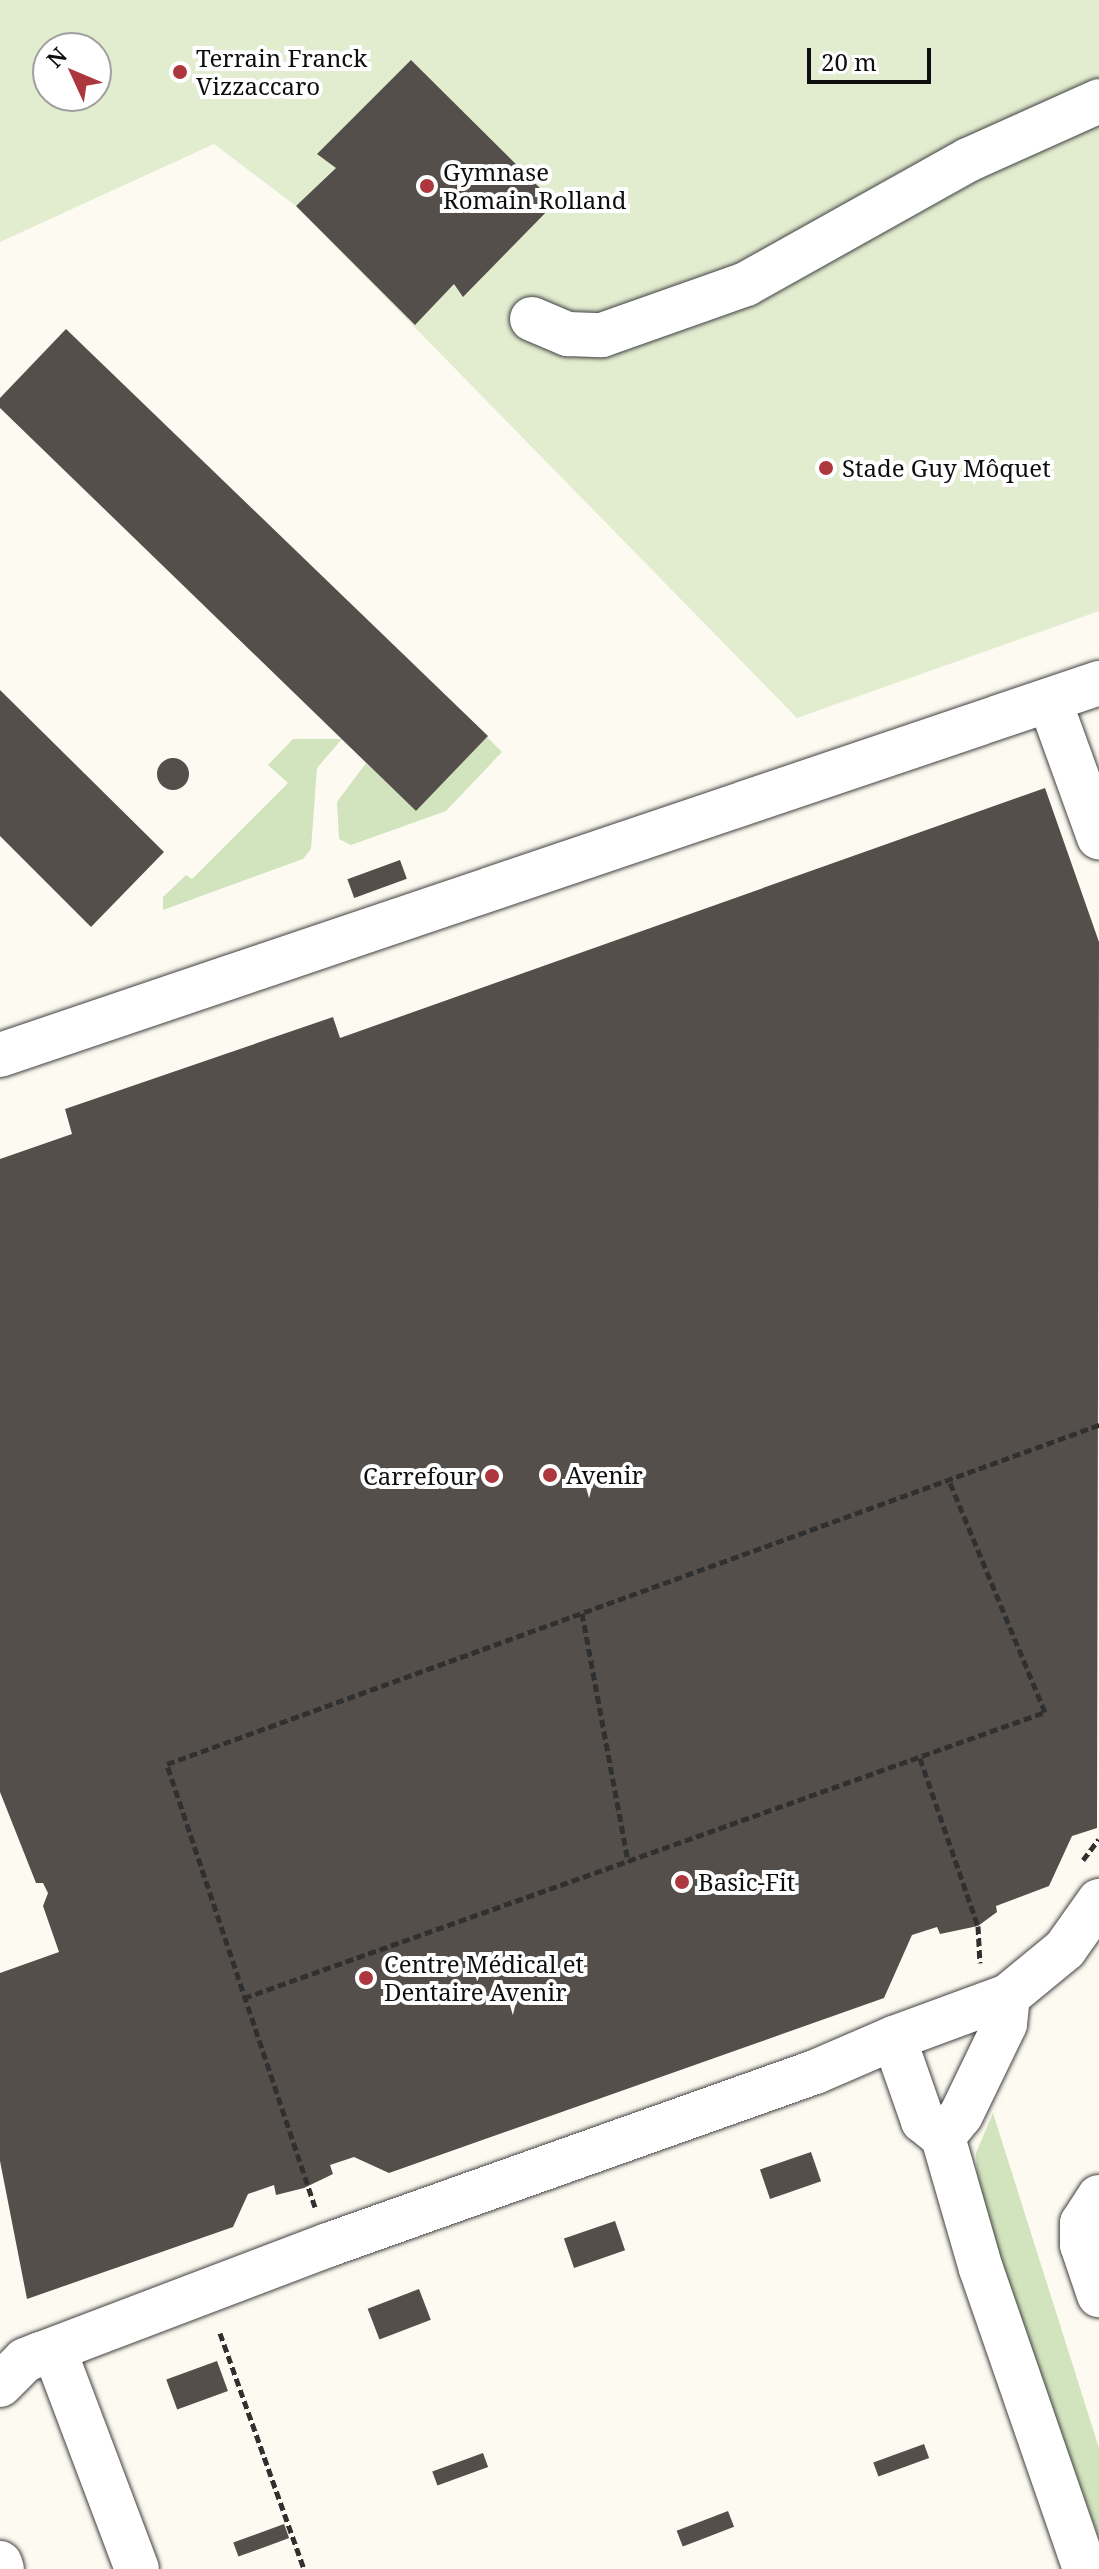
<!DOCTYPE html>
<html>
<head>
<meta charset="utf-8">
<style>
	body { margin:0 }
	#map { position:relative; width:1099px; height:2569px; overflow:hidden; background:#fdfbf1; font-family:"Noto Serif",serif }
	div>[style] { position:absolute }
	.green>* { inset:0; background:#d2e4be }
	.pitch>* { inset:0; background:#e2eccf }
	.building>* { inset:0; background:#554f4c; transform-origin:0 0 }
	.round { border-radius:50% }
	.path>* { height:5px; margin-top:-2.5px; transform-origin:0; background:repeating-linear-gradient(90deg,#303030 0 8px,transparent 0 12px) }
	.roads { filter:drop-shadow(0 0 2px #414141) drop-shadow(0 0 2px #414141) }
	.minor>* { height:44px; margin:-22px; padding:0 22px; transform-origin:22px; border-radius:22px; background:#fff }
	.dots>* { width:22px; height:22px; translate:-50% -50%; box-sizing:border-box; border:4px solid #fff; border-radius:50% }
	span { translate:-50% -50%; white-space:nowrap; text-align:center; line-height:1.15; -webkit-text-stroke:8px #fff; paint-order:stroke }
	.poi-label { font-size:24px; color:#0e0e0e }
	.left { translate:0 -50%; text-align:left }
	.right { translate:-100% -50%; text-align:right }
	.north { position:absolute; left:32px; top:32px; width:80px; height:80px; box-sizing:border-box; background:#fff; border:2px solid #9f9f9f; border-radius:50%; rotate:314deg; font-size:22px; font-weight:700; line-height:32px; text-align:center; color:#0e0e0e }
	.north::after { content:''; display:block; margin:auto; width:28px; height:36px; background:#ad373e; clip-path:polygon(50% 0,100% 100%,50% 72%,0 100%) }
	.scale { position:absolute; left:807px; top:48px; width:124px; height:36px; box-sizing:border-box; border:4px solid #0e0e0e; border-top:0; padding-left:10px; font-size:24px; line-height:28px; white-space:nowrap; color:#0e0e0e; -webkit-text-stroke:6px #fff; paint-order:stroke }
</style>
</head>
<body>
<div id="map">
	<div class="green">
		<i style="clip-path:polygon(487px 737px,502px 752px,446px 811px,351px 845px,339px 839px,337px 802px,366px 763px,416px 811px)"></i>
		<i style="clip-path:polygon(293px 739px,342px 739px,317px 768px,311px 849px,303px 859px,163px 910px,163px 897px,186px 875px,192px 879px,288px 783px,268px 765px)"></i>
		<i style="clip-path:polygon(993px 2113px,1099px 2448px,1099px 2539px,978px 2199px,976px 2153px)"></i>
	</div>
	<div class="pitch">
		<i style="clip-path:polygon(evenodd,0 0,1099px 0,1099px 611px,797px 718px,296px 206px,214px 144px,0 242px,0 0,48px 48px,96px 48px,96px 96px,48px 96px,48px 48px)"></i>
	</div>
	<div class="building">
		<i style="clip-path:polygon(411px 60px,555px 203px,463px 297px,454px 284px,415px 325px,296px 206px,336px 168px,317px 154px)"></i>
		<i style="clip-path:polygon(66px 329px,488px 736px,416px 811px,0 408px,0 398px)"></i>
		<i style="clip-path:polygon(0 690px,164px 852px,91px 927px,0 836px)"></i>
		<i class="round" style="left:157px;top:758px;width:32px;height:32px"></i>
		<i style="clip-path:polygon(1045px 788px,1099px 942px,1097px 1828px,1072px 1836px,1049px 1886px,996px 1906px,997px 1912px,978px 1926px,940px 1934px,937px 1927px,912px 1935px,884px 1998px,389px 2173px,354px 2157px,330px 2165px,333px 2174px,304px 2188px,276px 2195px,274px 2185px,248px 2194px,233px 2227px,27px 2299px,0 2161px,0 1973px,59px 1952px,43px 1906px,48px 1893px,43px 1883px,36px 1883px,0 1792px,0 1159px,72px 1134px,65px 1109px,333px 1017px,340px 1038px)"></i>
		<i style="left:400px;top:860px;width:20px;height:56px;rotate:70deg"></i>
		<i style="left:811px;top:2152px;width:31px;height:54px;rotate:71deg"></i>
		<i style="left:615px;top:2221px;width:31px;height:54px;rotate:71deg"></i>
		<i style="left:419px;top:2289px;width:33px;height:55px;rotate:69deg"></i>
		<i style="left:217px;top:2361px;width:32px;height:54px;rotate:70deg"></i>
		<i style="left:924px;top:2444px;width:15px;height:54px;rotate:70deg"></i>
		<i style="left:483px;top:2453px;width:15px;height:54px;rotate:70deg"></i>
		<i style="left:728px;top:2511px;width:17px;height:55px;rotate:69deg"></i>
		<i style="left:284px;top:2524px;width:15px;height:54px;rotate:70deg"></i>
	</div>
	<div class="path">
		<i style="left:582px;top:1613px;width:253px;rotate:79.5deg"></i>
		<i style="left:920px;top:1758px;width:178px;rotate:71deg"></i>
		<i style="left:978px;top:1926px;width:37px;rotate:87deg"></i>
		<i style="left:1083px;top:1860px;width:26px;rotate:-53deg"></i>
		<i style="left:244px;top:1998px;width:851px;rotate:-19.65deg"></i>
		<i style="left:1045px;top:1712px;width:251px;rotate:-112.5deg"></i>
		<i style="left:315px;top:2207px;width:467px;rotate:-108.5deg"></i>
		<i style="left:167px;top:1764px;width:992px;rotate:-19.99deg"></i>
		<i style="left:220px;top:2333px;width:251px;rotate:70.4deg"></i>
	</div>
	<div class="roads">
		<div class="minor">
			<i style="left:532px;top:319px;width:39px;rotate:23deg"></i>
			<i style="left:568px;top:334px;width:34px;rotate:2deg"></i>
			<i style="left:602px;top:335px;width:153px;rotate:-19.5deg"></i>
			<i style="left:746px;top:284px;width:254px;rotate:-29.2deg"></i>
			<i style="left:968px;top:160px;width:144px;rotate:-24.2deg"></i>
			<i style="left:1050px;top:702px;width:144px;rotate:70.1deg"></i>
			<i style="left:0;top:1055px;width:1160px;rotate:-18.7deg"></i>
			<i style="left:943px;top:2137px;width:28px;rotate:-51deg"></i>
			<i style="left:961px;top:2115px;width:101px;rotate:-64.2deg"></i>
			<i style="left:1005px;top:2024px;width:28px;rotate:-84deg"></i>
			<i style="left:1099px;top:2197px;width:31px;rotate:123deg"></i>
			<i style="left:1082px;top:2223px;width:22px;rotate:90deg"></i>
			<i style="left:1082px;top:2245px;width:53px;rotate:71.2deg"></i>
			<i style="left:41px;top:2354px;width:307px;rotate:-20.8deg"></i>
			<i style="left:328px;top:2245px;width:517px;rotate:-19.56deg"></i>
			<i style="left:815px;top:2072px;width:86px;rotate:-23.3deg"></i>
			<i style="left:0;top:2385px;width:35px;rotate:-45deg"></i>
			<i style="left:25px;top:2360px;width:17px;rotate:-21deg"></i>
			<i style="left:41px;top:2354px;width:18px;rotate:19deg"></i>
			<i style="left:58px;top:2360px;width:223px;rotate:69.3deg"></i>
			<i style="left:0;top:2563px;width:6px;rotate:72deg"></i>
			<i style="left:1085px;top:2569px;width:318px;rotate:-109.1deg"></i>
			<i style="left:981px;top:2269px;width:137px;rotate:-106.1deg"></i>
			<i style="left:943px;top:2137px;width:26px;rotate:-141deg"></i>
			<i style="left:923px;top:2121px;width:88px;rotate:-109.3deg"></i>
			<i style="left:894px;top:2038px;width:121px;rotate:-20.2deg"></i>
			<i style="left:1008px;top:1996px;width:74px;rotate:-39.5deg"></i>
			<i style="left:1065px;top:1949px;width:59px;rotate:-54.7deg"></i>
		</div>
	</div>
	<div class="dots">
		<i style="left:180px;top:72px;background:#ad373e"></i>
		<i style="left:427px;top:186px;background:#ad373e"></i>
		<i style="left:826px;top:468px;background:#ad373e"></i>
		<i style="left:550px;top:1475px;background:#ad373e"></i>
		<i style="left:492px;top:1476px;background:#ad373e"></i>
		<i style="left:682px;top:1882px;background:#ad373e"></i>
		<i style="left:366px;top:1978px;background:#ad373e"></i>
	</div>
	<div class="poi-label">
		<span class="left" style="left:196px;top:72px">Terrain Franck<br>Vizzaccaro</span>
		<span class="left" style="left:443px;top:186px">Gymnase<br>Romain Rolland</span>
		<span class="left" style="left:842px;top:468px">Stade Guy Môquet</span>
		<span class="left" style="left:566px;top:1475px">Avenir</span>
		<span class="right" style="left:476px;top:1476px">Carrefour</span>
		<span class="left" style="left:698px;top:1882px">Basic-Fit</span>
		<span class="left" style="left:384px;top:1978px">Centre Médical et<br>Dentaire Avenir</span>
	</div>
	<div class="north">N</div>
	<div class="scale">20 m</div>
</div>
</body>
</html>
